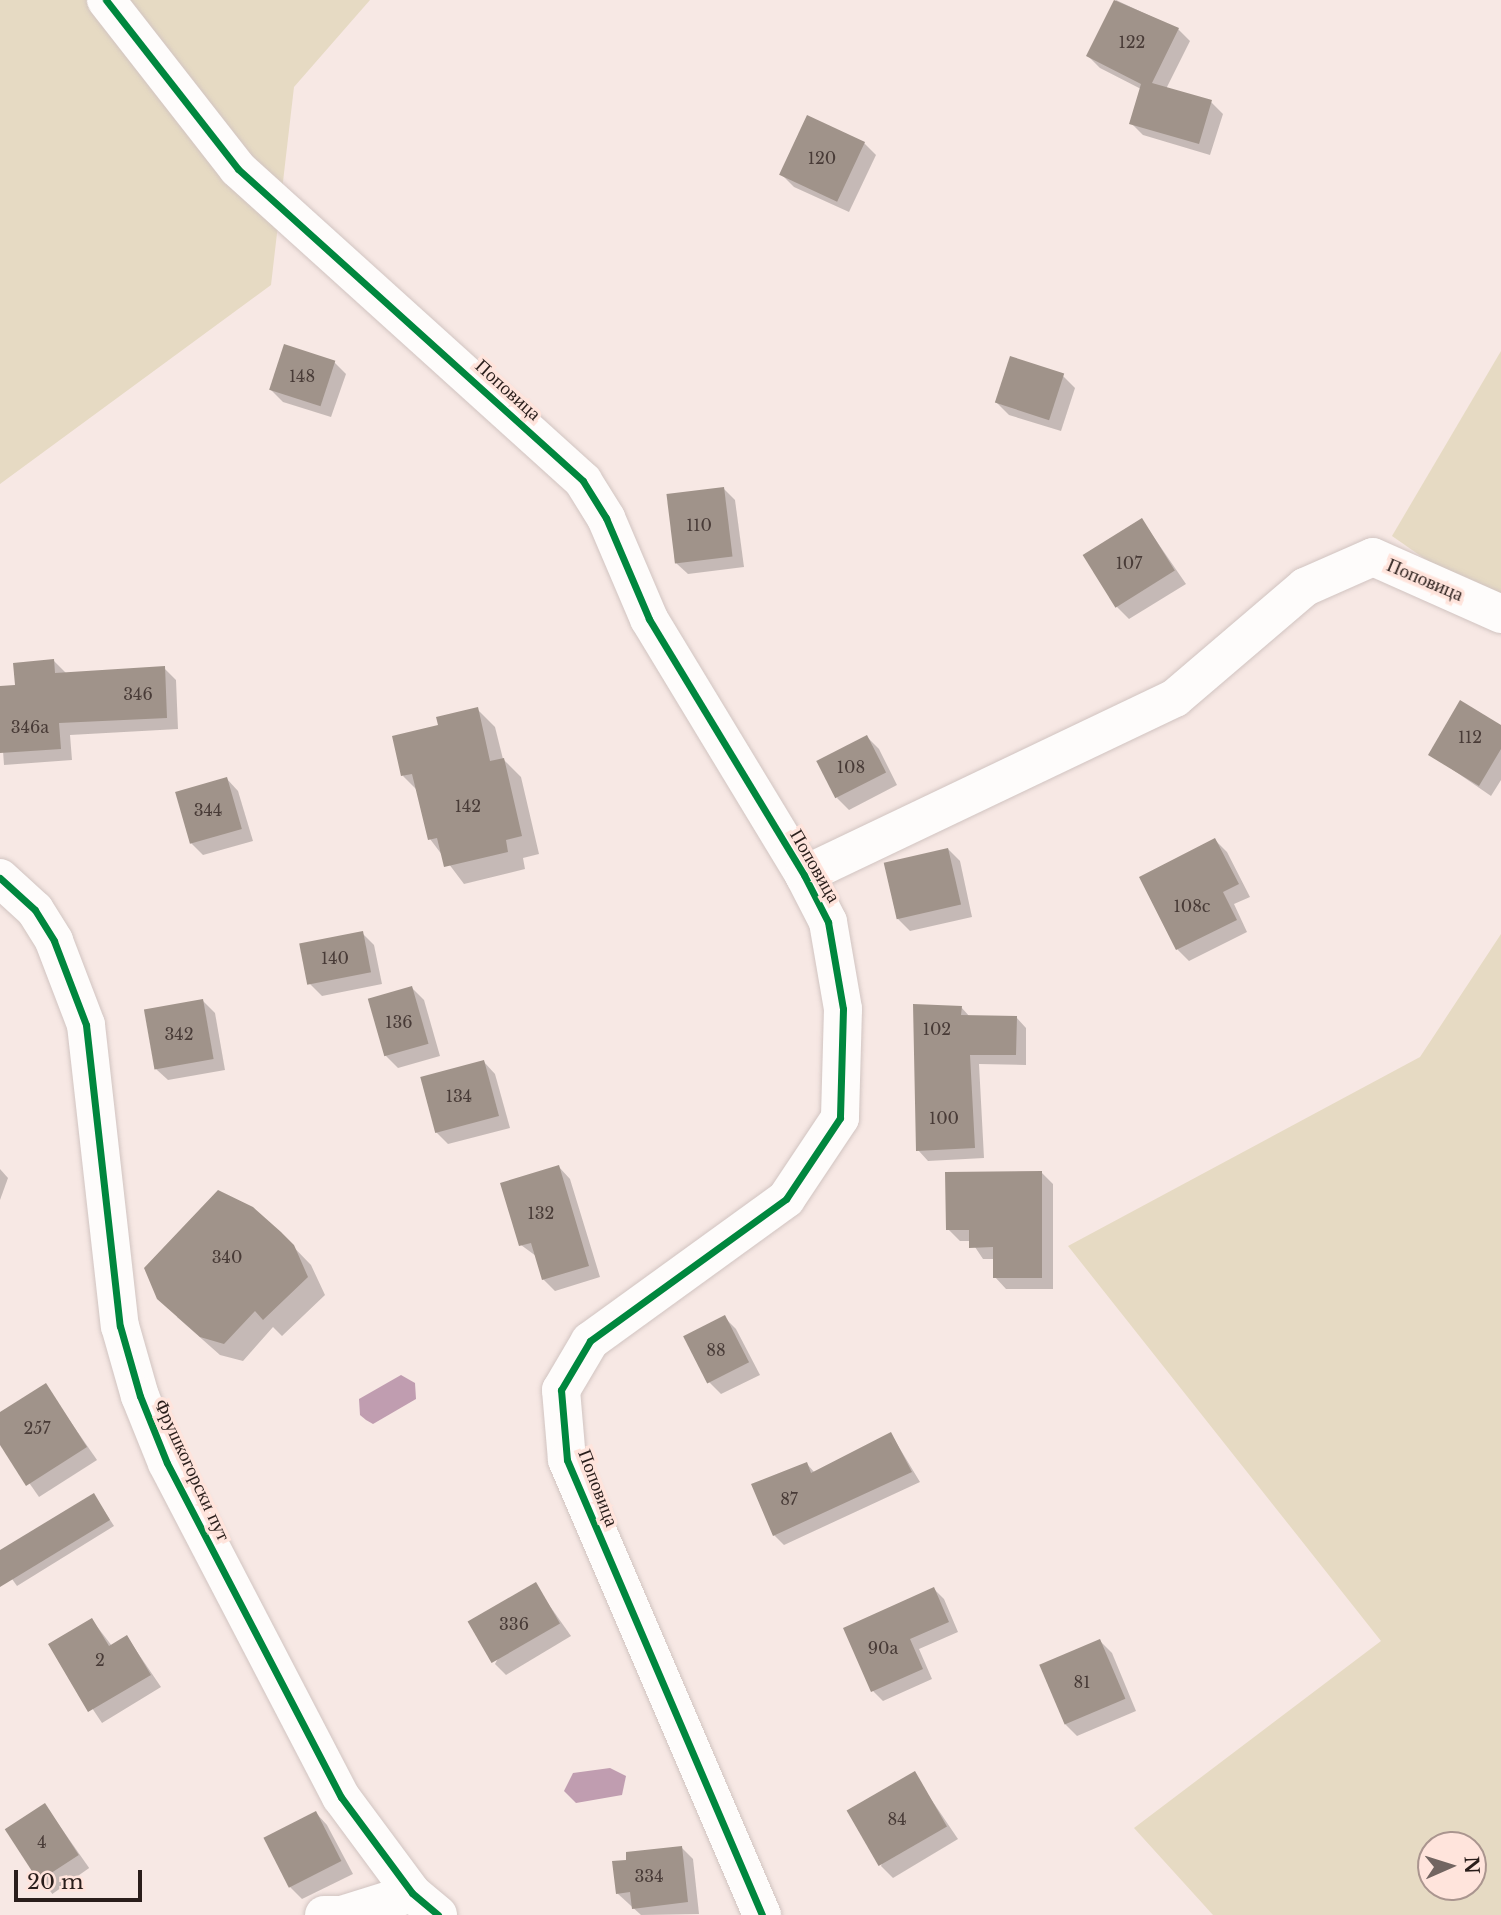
<!DOCTYPE html>
<html>
<head>
<meta charset="utf-8">
<style>
	body { margin:0 }
	#map { position:relative; width:1501px; height:1915px; overflow:hidden; background:#f7e8e4; font-family:"Libre Baskerville",serif }
	div>[style] { position:absolute }
	.green>* { inset:0; background:#e6dac3 }
	.water>* { inset:0; background:#c09db0 }
	.shadow>* { inset:0; background:#0003; transform-origin:0 0 }
	.building>* { inset:0; background:#a0938a; transform-origin:0 0 }
	.roads { filter:drop-shadow(0 0 2px #d1c4c1) drop-shadow(0 0 2px #d1c4c1) }
	.street>* { height:38px; margin:-19px; padding:0 19px; transform-origin:19px; border-radius:19px; background:#fefcfb }
	.secondary>* { height:38px; margin:-19px; padding:0 19px; transform-origin:19px; border-radius:19px; background:#fefcfb }
	.cycleway>* { height:7px; margin:-3.5px; padding:0 3.5px; transform-origin:3.5px; border-radius:3.5px; background:#00873e }
	span { translate:-50% -50%; white-space:nowrap; text-align:center; line-height:1.15; -webkit-text-stroke:7px #ffe4dc; paint-order:stroke }
	.number-label { font-size:16px; color:#483b37 }
	.number-label span { -webkit-text-stroke-width:0 }
	.street-label { font-size:19px; color:#2a1e1b }
	.north { position:absolute; left:1417px; top:1831px; width:70px; height:70px; box-sizing:border-box; background:#ffe4dc; border:2px solid #aa958f; border-radius:50%; rotate:87deg; font-size:19px; font-weight:700; line-height:28px; text-align:center; color:#2a1e1b }
	.north::after { content:''; display:block; margin:auto; width:24px; height:32px; background:#726561; clip-path:polygon(50% 0,100% 100%,50% 72%,0 100%) }
	.scale { position:absolute; left:14px; top:1870px; width:128px; height:32px; box-sizing:border-box; border:4px solid #2a1e1b; border-top:0; padding-left:9px; font-size:21px; line-height:24px; white-space:nowrap; color:#2a1e1b; -webkit-text-stroke:5px #ffe4dc; paint-order:stroke }
</style>
</head>
<body>
<div id="map">
	<div class="green">
		<i style="clip-path:polygon(0 0,370px 0,294px 87px,271px 285px,0 484px)"></i>
		<i style="clip-path:polygon(1501px 351px,1501px 612px,1392px 536px)"></i>
		<i style="clip-path:polygon(evenodd,1501px 934px,1501px 1915px,1213px 1915px,1134px 1828px,1381px 1641px,1068px 1246px,1420px 1057px,1501px 934px,1431px 1845px,1473px 1845px,1473px 1887px,1431px 1887px,1431px 1845px)"></i>
	</div>
	<div class="water">
		<i style="clip-path:polygon(401px 1375px,415px 1383px,416px 1399px,373px 1424px,366px 1420px,360px 1415px,359px 1399px)"></i>
		<i style="clip-path:polygon(610px 1768px,626px 1776px,622px 1795px,576px 1803px,564px 1791px,573px 1773px)"></i>
	</div>
	<div class="shadow">
		<i style="clip-path:polygon(1116px 0,1178px 29px,1190px 41px,1166px 89px,1211px 102px,1223px 114px,1210px 155px,1143px 135px,1131px 123px,1141px 89px,1100px 68px,1088px 56px)"></i>
		<i style="clip-path:polygon(864px 143px,876px 155px,849px 212px,794px 187px,782px 175px)"></i>
		<i style="clip-path:polygon(334px 362px,346px 374px,331px 417px,283px 402px,271px 390px)"></i>
		<i style="clip-path:polygon(1063px 376px,1075px 388px,1061px 431px,1009px 415px,997px 403px)"></i>
		<i style="clip-path:polygon(723px 488px,735px 500px,744px 567px,688px 574px,676px 563px)"></i>
		<i style="clip-path:polygon(1142px 520px,1186px 584px,1129px 619px,1117px 607px)"></i>
		<i style="clip-path:polygon(54px 661px,66px 673px,164px 668px,176px 680px,178px 729px,70px 735px,72px 760px,4px 765px,0 708px)"></i>
		<i style="clip-path:polygon(477px 709px,495px 727px,503px 759px,521px 777px,539px 854px,523px 858px,525px 869px,464px 884px,430px 839px,418px 791px,403px 776px,440px 726px)"></i>
		<i style="clip-path:polygon(1501px 727px,1501px 780px,1491px 796px,1430px 754px)"></i>
		<i style="clip-path:polygon(867px 737px,879px 749px,897px 785px,849px 810px,837px 798px)"></i>
		<i style="clip-path:polygon(227px 779px,238px 791px,253px 841px,203px 855px,191px 843px)"></i>
		<i style="clip-path:polygon(1215px 840px,1227px 852px,1250px 897px,1234px 904px,1247px 932px,1189px 961px,1177px 949px)"></i>
		<i style="clip-path:polygon(948px 849px,960px 861px,972px 917px,910px 931px,898px 919px)"></i>
		<i style="clip-path:polygon(362px 933px,374px 945px,382px 984px,322px 996px,310px 984px)"></i>
		<i style="clip-path:polygon(412px 988px,424px 1000px,440px 1056px,398px 1068px,386px 1056px)"></i>
		<i style="clip-path:polygon(203px 1001px,215px 1013px,225px 1070px,168px 1080px,156px 1069px)"></i>
		<i style="clip-path:polygon(961px 1007px,970px 1017px,1016px 1017px,1026px 1028px,1026px 1065px,979px 1064px,984px 1158px,928px 1161px,918px 1150px)"></i>
		<i style="clip-path:polygon(484px 1062px,495px 1074px,510px 1128px,448px 1144px,436px 1132px)"></i>
		<i style="clip-path:polygon(559px 1167px,570px 1179px,600px 1277px,555px 1291px,543px 1279px,536px 1256px,521px 1245px)"></i>
		<i style="clip-path:polygon(0 1169px,8px 1178px,0 1200px)"></i>
		<i style="clip-path:polygon(1041px 1172px,1053px 1184px,1053px 1289px,1006px 1289px,995px 1277px,994px 1259px,983px 1259px,971px 1241px,960px 1241px,948px 1229px)"></i>
		<i style="clip-path:polygon(280px 1233px,311px 1265px,325px 1295px,282px 1336px,273px 1327px,243px 1361px,220px 1355px,177px 1317px)"></i>
		<i style="clip-path:polygon(725px 1318px,736px 1329px,760px 1375px,721px 1394px,709px 1382px,686px 1338px)"></i>
		<i style="clip-path:polygon(45px 1385px,97px 1460px,39px 1497px,0 1441px,0 1414px)"></i>
		<i style="clip-path:polygon(891px 1434px,920px 1482px,784px 1545px,774px 1535px,807px 1464px,815px 1473px)"></i>
		<i style="clip-path:polygon(94px 1495px,114px 1526px,17px 1586px,0 1562px,0 1552px)"></i>
		<i style="clip-path:polygon(535px 1585px,571px 1636px,506px 1675px,495px 1664px)"></i>
		<i style="clip-path:polygon(934px 1589px,944px 1599px,958px 1632px,919px 1649px,932px 1679px,883px 1701px,873px 1691px,845px 1629px)"></i>
		<i style="clip-path:polygon(92px 1620px,112px 1646px,127px 1637px,161px 1687px,102px 1723px,50px 1645px)"></i>
		<i style="clip-path:polygon(1100px 1641px,1112px 1653px,1136px 1711px,1077px 1736px,1065px 1724px)"></i>
		<i style="clip-path:polygon(914px 1774px,958px 1839px,893px 1878px,881px 1866px)"></i>
		<i style="left:45px;top:1805px;width:77px;height:45px;rotate:55deg"></i>
		<i style="clip-path:polygon(316px 1813px,327px 1825px,353px 1874px,302px 1899px,290px 1887px)"></i>
		<i style="clip-path:polygon(681px 1847px,693px 1859px,699px 1914px,641px 1915px,617px 1893px,628px 1861px)"></i>
	</div>
	<div class="building">
		<i style="clip-path:polygon(1114px 0,1179px 28px,1152px 83px,1212px 100px,1199px 144px,1129px 124px,1141px 84px,1086px 56px)"></i>
		<i style="left:807px;top:115px;width:64px;height:66px;rotate:25deg"></i>
		<i style="left:284px;top:344px;width:54px;height:48px;rotate:18deg"></i>
		<i style="left:1010px;top:356px;width:57px;height:49px;rotate:18deg"></i>
		<i style="left:724px;top:487px;width:70px;height:58px;rotate:83deg"></i>
		<i style="left:1142px;top:518px;width:62px;height:70px;rotate:58deg"></i>
		<i style="clip-path:polygon(54px 659px,55px 673px,165px 666px,167px 718px,59px 723px,61px 749px,0 753px,0 686px,15px 685px,13px 663px)"></i>
		<i style="clip-path:polygon(1460px 700px,1501px 725px,1501px 749px,1479px 786px,1428px 755px)"></i>
		<i style="clip-path:polygon(478px 707px,490px 761px,504px 758px,522px 836px,506px 840px,508px 852px,444px 867px,437px 838px,428px 840px,412px 774px,401px 776px,392px 736px,438px 725px,436px 717px)"></i>
		<i style="left:867px;top:735px;width:42px;height:57px;rotate:63deg"></i>
		<i style="left:227px;top:777px;width:54px;height:54px;rotate:74deg"></i>
		<i style="clip-path:polygon(1215px 838px,1239px 884px,1223px 892px,1237px 920px,1176px 950px,1139px 877px)"></i>
		<i style="left:948px;top:848px;width:58px;height:66px;rotate:77deg"></i>
		<i style="left:363px;top:931px;width:42px;height:65px;rotate:79deg"></i>
		<i style="left:412px;top:986px;width:60px;height:46px;rotate:74deg"></i>
		<i style="left:203px;top:999px;width:61px;height:60px;rotate:80deg"></i>
		<i style="clip-path:polygon(913px 1004px,962px 1006px,961px 1015px,1017px 1016px,1016px 1055px,970px 1055px,975px 1148px,916px 1151px)"></i>
		<i style="left:484px;top:1060px;width:58px;height:66px;rotate:75deg"></i>
		<i style="clip-path:polygon(559px 1165px,589px 1266px,542px 1280px,531px 1243px,519px 1246px,500px 1183px)"></i>
		<i style="clip-path:polygon(1042px 1171px,1042px 1278px,993px 1278px,993px 1247px,969px 1248px,969px 1230px,946px 1230px,945px 1172px)"></i>
		<i style="clip-path:polygon(218px 1190px,253px 1207px,281px 1232px,294px 1245px,308px 1277px,263px 1320px,255px 1311px,224px 1344px,200px 1337px,157px 1299px,144px 1268px)"></i>
		<i style="left:725px;top:1315px;width:53px;height:47px;rotate:63deg"></i>
		<i style="clip-path:polygon(46px 1383px,87px 1447px,26px 1486px,0 1445px,0 1412px)"></i>
		<i style="clip-path:polygon(891px 1432px,912px 1472px,773px 1536px,751px 1484px,807px 1462px,811px 1473px)"></i>
		<i style="clip-path:polygon(94px 1493px,110px 1520px,0 1587px,0 1550px)"></i>
		<i style="left:536px;top:1582px;width:48px;height:79px;rotate:60deg"></i>
		<i style="clip-path:polygon(934px 1587px,949px 1622px,910px 1639px,923px 1669px,871px 1692px,843px 1628px)"></i>
		<i style="clip-path:polygon(92px 1618px,109px 1646px,127px 1635px,151px 1675px,88px 1712px,48px 1644px)"></i>
		<i style="left:1100px;top:1639px;width:65px;height:66px;rotate:67deg"></i>
		<i style="left:915px;top:1771px;width:64px;height:79px;rotate:60deg"></i>
		<i style="left:45px;top:1803px;width:62px;height:48px;rotate:57deg"></i>
		<i style="left:316px;top:1811px;width:56px;height:59px;rotate:63deg"></i>
		<i style="clip-path:polygon(682px 1846px,688px 1902px,632px 1909px,630px 1892px,616px 1894px,612px 1861px,626px 1860px,626px 1852px)"></i>
	</div>
	<div class="roads">
		<div class="street">
			<i style="left:106px;top:0;width:214px;rotate:52deg"></i>
			<i style="left:238px;top:169px;width:465px;rotate:42.1deg"></i>
			<i style="left:583px;top:481px;width:44px;rotate:58.1deg"></i>
			<i style="left:606px;top:518px;width:110px;rotate:66.9deg"></i>
			<i style="left:649px;top:619px;width:299px;rotate:58.8deg"></i>
			<i style="left:804px;top:875px;width:53px;rotate:62.9deg"></i>
			<i style="left:828px;top:922px;width:88px;rotate:80.2deg"></i>
			<i style="left:843px;top:1009px;width:109px;rotate:91.6deg"></i>
			<i style="left:840px;top:1118px;width:97px;rotate:123.7deg"></i>
			<i style="left:786px;top:1199px;width:242px;rotate:144.1deg"></i>
			<i style="left:590px;top:1341px;width:57px;rotate:120.6deg"></i>
			<i style="left:561px;top:1390px;width:70px;rotate:85.1deg"></i>
			<i style="left:567px;top:1460px;width:495px;rotate:66.8deg"></i>
			<i style="left:804px;top:875px;width:411px;rotate:-25.5deg"></i>
			<i style="left:1175px;top:698px;width:171px;rotate:-40.5deg"></i>
			<i style="left:1305px;top:587px;width:74px;rotate:-23.8deg"></i>
			<i style="left:1373px;top:557px;width:140px;rotate:24deg"></i>
			<i style="left:324px;top:1915px;width:18px"></i>
			<i style="left:342px;top:1915px;width:73px;rotate:-17.4deg"></i>
		</div>
		<div class="secondary">
			<i style="left:0;top:878px;width:47px;rotate:42.4deg"></i>
			<i style="left:35px;top:910px;width:36px;rotate:58deg"></i>
			<i style="left:54px;top:941px;width:90px;rotate:69.1deg"></i>
			<i style="left:86px;top:1025px;width:303px;rotate:83.6deg"></i>
			<i style="left:120px;top:1326px;width:73px;rotate:74.1deg"></i>
			<i style="left:140px;top:1396px;width:72px;rotate:68.1deg"></i>
			<i style="left:167px;top:1463px;width:377px;rotate:62.5deg"></i>
			<i style="left:341px;top:1797px;width:119px;rotate:53.5deg"></i>
			<i style="left:412px;top:1893px;width:34px;rotate:40deg"></i>
		</div>
	</div>
	<div class="cycleway">
		<i style="left:106px;top:0;width:214px;rotate:52deg"></i>
		<i style="left:238px;top:169px;width:465px;rotate:42.1deg"></i>
		<i style="left:583px;top:481px;width:44px;rotate:58.1deg"></i>
		<i style="left:606px;top:518px;width:110px;rotate:66.9deg"></i>
		<i style="left:649px;top:619px;width:299px;rotate:58.8deg"></i>
		<i style="left:804px;top:875px;width:53px;rotate:62.9deg"></i>
		<i style="left:828px;top:922px;width:88px;rotate:80.2deg"></i>
		<i style="left:843px;top:1009px;width:109px;rotate:91.6deg"></i>
		<i style="left:840px;top:1118px;width:97px;rotate:123.7deg"></i>
		<i style="left:786px;top:1199px;width:242px;rotate:144.1deg"></i>
		<i style="left:590px;top:1341px;width:57px;rotate:120.6deg"></i>
		<i style="left:561px;top:1390px;width:70px;rotate:85.1deg"></i>
		<i style="left:567px;top:1460px;width:495px;rotate:66.8deg"></i>
		<i style="left:0;top:878px;width:47px;rotate:42.4deg"></i>
		<i style="left:35px;top:910px;width:36px;rotate:58deg"></i>
		<i style="left:54px;top:941px;width:90px;rotate:69.1deg"></i>
		<i style="left:86px;top:1025px;width:303px;rotate:83.6deg"></i>
		<i style="left:120px;top:1326px;width:73px;rotate:74.1deg"></i>
		<i style="left:140px;top:1396px;width:72px;rotate:68.1deg"></i>
		<i style="left:167px;top:1463px;width:377px;rotate:62.5deg"></i>
		<i style="left:341px;top:1797px;width:119px;rotate:53.5deg"></i>
		<i style="left:412px;top:1893px;width:34px;rotate:40deg"></i>
	</div>
	<div class="number-label">
		<span style="left:1132px;top:42px">122</span>
		<span style="left:822px;top:158px">120</span>
		<span style="left:302px;top:376px">148</span>
		<span style="left:699px;top:525px">110</span>
		<span style="left:1129px;top:563px">107</span>
		<span style="left:138px;top:694px">346</span>
		<span style="left:30px;top:727px">346a</span>
		<span style="left:1470px;top:737px">112</span>
		<span style="left:851px;top:767px">108</span>
		<span style="left:468px;top:806px">142</span>
		<span style="left:208px;top:810px">344</span>
		<span style="left:1192px;top:906px">108c</span>
		<span style="left:335px;top:958px">140</span>
		<span style="left:399px;top:1022px">136</span>
		<span style="left:937px;top:1029px">102</span>
		<span style="left:179px;top:1034px">342</span>
		<span style="left:459px;top:1096px">134</span>
		<span style="left:944px;top:1118px">100</span>
		<span style="left:541px;top:1213px">132</span>
		<span style="left:227px;top:1257px">340</span>
		<span style="left:716px;top:1350px">88</span>
		<span style="left:37px;top:1428px">257</span>
		<span style="left:789px;top:1499px">87</span>
		<span style="left:514px;top:1624px">336</span>
		<span style="left:883px;top:1648px">90a</span>
		<span style="left:100px;top:1660px">2</span>
		<span style="left:1082px;top:1682px">81</span>
		<span style="left:897px;top:1819px">84</span>
		<span style="left:42px;top:1842px">4</span>
		<span style="left:649px;top:1876px">334</span>
	</div>
	<div class="street-label">
		<span style="left:508px;top:390px;rotate:42deg">Поповица</span>
		<span style="left:1425px;top:580px;rotate:23deg">Поповица</span>
		<span style="left:815px;top:866px;rotate:60deg">Поповица</span>
		<span style="left:192px;top:1470px;rotate:65deg">Фрушкогорски пут</span>
		<span style="left:598px;top:1488px;rotate:69deg">Поповица</span>
	</div>
	<div class="north">N</div>
	<div class="scale">20 m</div>
</div>
</body>
</html>
